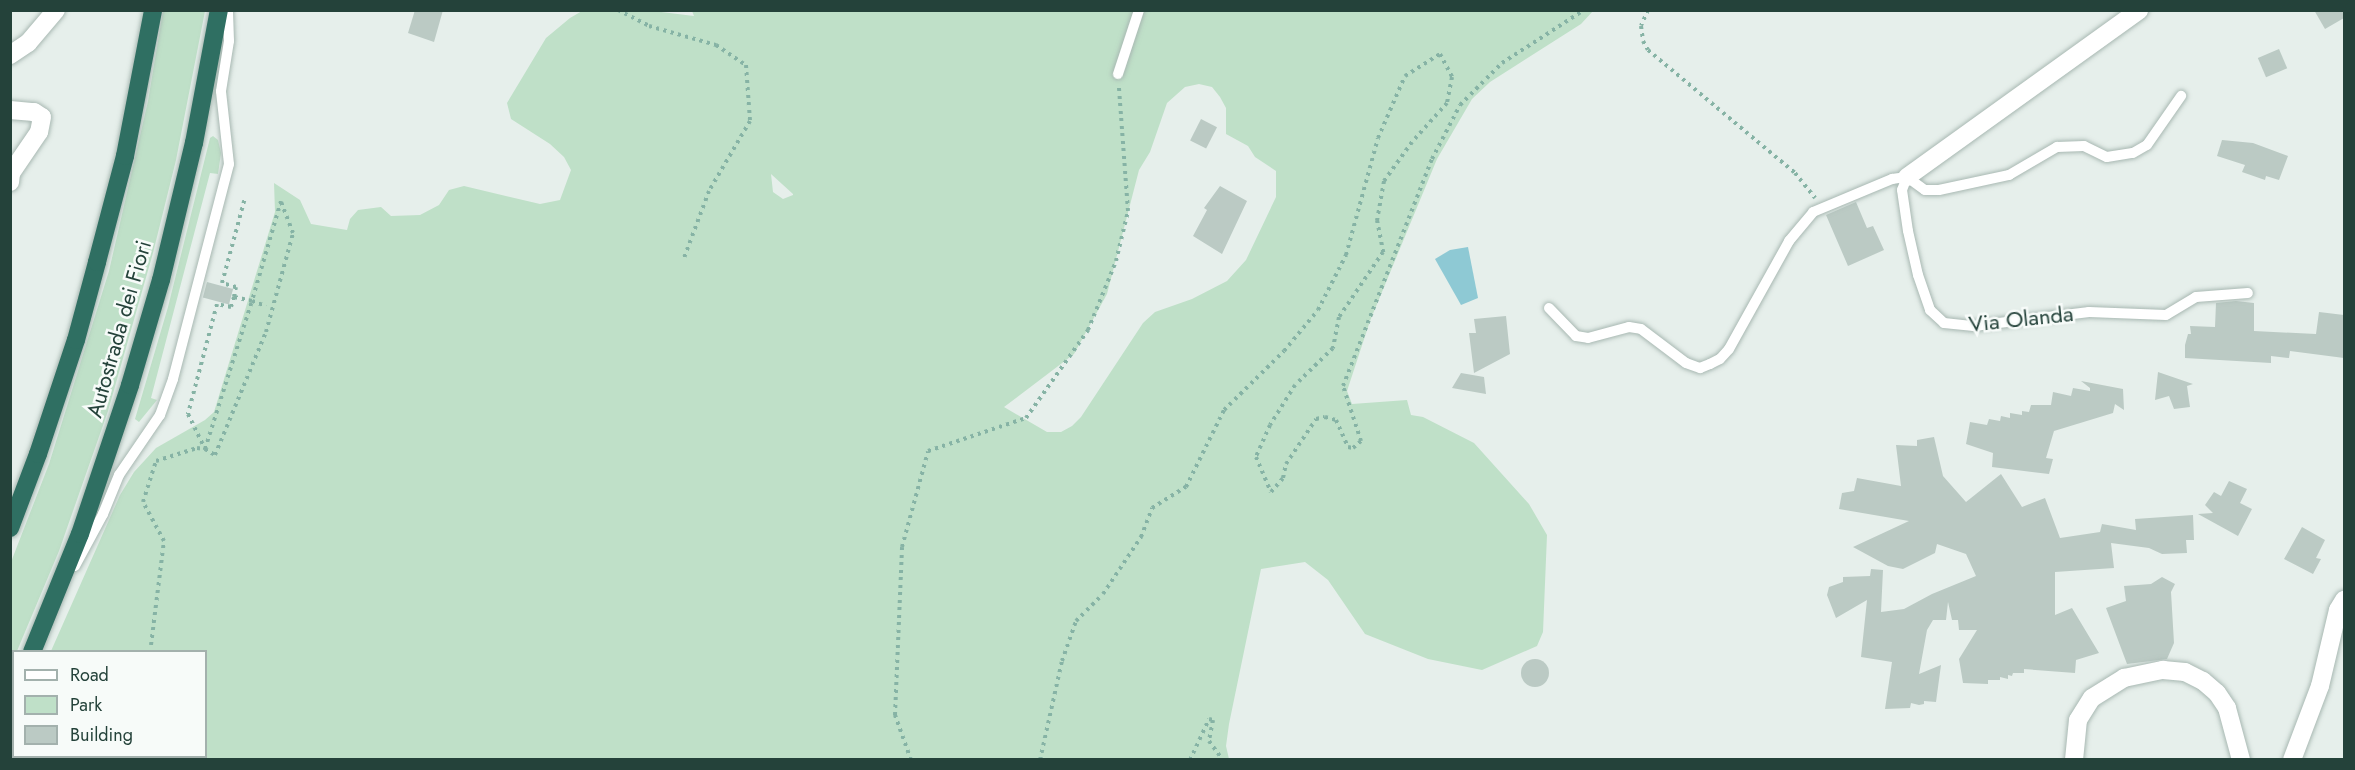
<!DOCTYPE html>
<html>
<head>
<meta charset="utf-8">
<style>
	body { margin:0 }
	#map { position:relative; width:2355px; height:770px; overflow:hidden; background:#e6efeb; font-family:Jost,sans-serif }
	div>[style] { position:absolute }
	.green>* { inset:0; background:#bfe0c8 }
	.water>* { inset:0; background:#8ec9d4 }
	.building>* { inset:0; background:#bbcac4; transform-origin:0 0 }
	.round { border-radius:50% }
	.path>* { height:4px; margin-top:-2px; transform-origin:0; background:repeating-linear-gradient(90deg,#86b3a5 0 3px,transparent 0 7.5px) }
	.roads { filter:drop-shadow(0 0 2px #a8b8b2) drop-shadow(0 0 2px #a8b8b2) }
	.service>* { height:10px; margin:-5px; padding:0 5px; transform-origin:5px; border-radius:5px; background:#fff }
	.minor>* { height:18px; margin:-9px; padding:0 9px; transform-origin:9px; border-radius:9px; background:#fff }
	.motorway>* { height:18px; margin:-9px; padding:0 9px; transform-origin:9px; border-radius:9px; background:#2f6f62 }
	span { translate:-50% -50%; white-space:nowrap; text-align:center; line-height:1.15; -webkit-text-stroke:5px #f7fbf9; paint-order:stroke }
	.street-label { font-size:22px; color:#24423a }
	.frame { position:absolute; inset:0; border:12px solid #24423a; pointer-events:none }
	.legend { position:absolute; left:12px; top:650px; width:195px; height:108px; box-sizing:border-box; background:#f7fbf9; border:2px solid #a3b1ad; margin:0; padding:8px 10px; list-style:none; font-size:18px; color:#24423a }
	.legend li { display:flex; align-items:center; gap:12px; height:30px }
	.legend b { width:30px; border:2px solid #a3b1ad }
</style>
</head>
<body>
<div id="map">
	<div class="green">
		<i style="clip-path:polygon(evenodd,645px 10px,694px 16px,692px 11px,1593px 11px,1581px 24px,1490px 82px,1472px 99px,1437px 159px,1370px 321px,1347px 391px,1352px 404px,1407px 400px,1411px 415px,1423px 417px,1474px 443px,1529px 504px,1547px 535px,1543px 632px,1537px 646px,1482px 670px,1428px 659px,1365px 634px,1328px 580px,1305px 562px,1261px 569px,1229px 724px,1226px 746px,1229px 759px,11px 760px,10px 732px,13px 726px,14px 756px,206px 756px,206px 652px,51px 651px,120px 495px,134px 472px,156px 448px,205px 420px,214px 412px,275px 212px,274px 183px,300px 200px,311px 224px,347px 230px,350px 219px,358px 210px,381px 207px,391px 216px,420px 215px,439px 205px,449px 190px,464px 186px,540px 204px,560px 200px,571px 170px,564px 157px,550px 144px,511px 119px,507px 103px,546px 38px,570px 18px,582px 11px,645px 10px,1199px 84px,1212px 87px,1220px 97px,1226px 108px,1226px 134px,1248px 146px,1255px 157px,1276px 171px,1276px 197px,1246px 260px,1227px 281px,1192px 299px,1155px 312px,1143px 323px,1081px 417px,1072px 426px,1061px 432px,1047px 432px,1004px 407px,1074px 354px,1107px 294px,1139px 170px,1150px 152px,1167px 103px,1185px 87px,1199px 84px,645px 10px,771px 174px,793px 194px,793px 195px,783px 199px,773px 192px,771px 174px)"></i>
		<i style="clip-path:polygon(163px 11px,205px 11px,176px 160px,153px 253px,108px 411px,59px 551px,17px 651px,14px 652px,11px 667px,11px 562px,49px 464px,109px 271px,148px 101px)"></i>
		<i style="clip-path:polygon(213px 136px,218px 140px,221px 153px,218px 174px,210px 173px,151px 398px,157px 400px,139px 422px,135px 419px,168px 307px,210px 138px)"></i>
	</div>
	<div class="water">
		<i style="clip-path:polygon(1468px 247px,1478px 298px,1461px 305px,1435px 259px,1450px 250px)"></i>
	</div>
	<div class="building">
		<i style="clip-path:polygon(415px 10px,443px 10px,434px 42px,408px 33px)"></i>
		<i style="clip-path:polygon(2314px 10px,2344px 10px,2344px 18px,2325px 29px)"></i>
		<i style="left:2279px;top:49px;width:21px;height:23px;rotate:67deg"></i>
		<i style="left:1201px;top:119px;width:18px;height:24px;rotate:27deg"></i>
		<i style="clip-path:polygon(2222px 140px,2253px 143px,2288px 156px,2279px 180px,2266px 176px,2265px 180px,2242px 172px,2245px 165px,2217px 156px)"></i>
		<i style="clip-path:polygon(1220px 186px,1247px 201px,1222px 254px,1193px 236px,1207px 210px,1204px 208px)"></i>
		<i style="clip-path:polygon(1856px 202px,1867px 228px,1873px 226px,1884px 250px,1848px 266px,1826px 215px)"></i>
		<i style="left:207px;top:282px;width:27px;height:16px;rotate:15deg"></i>
		<i style="clip-path:polygon(2236px 301px,2254px 303px,2254px 331px,2316px 334px,2319px 312px,2344px 315px,2344px 358px,2290px 351px,2289px 358px,2271px 356px,2271px 363px,2185px 358px,2185px 345px,2188px 334px,2191px 334px,2190px 326px,2215px 327px,2216px 303px)"></i>
		<i style="clip-path:polygon(1506px 316px,1510px 354px,1474px 373px,1469px 333px,1476px 333px,1474px 319px)"></i>
		<i style="clip-path:polygon(2158px 372px,2193px 384px,2187px 386px,2190px 407px,2174px 409px,2169px 396px,2155px 400px)"></i>
		<i style="clip-path:polygon(1461px 373px,1484px 377px,1486px 394px,1452px 388px)"></i>
		<i style="clip-path:polygon(2081px 381px,2123px 389px,2124px 410px,2115px 404px,2113px 413px,2054px 431px,2046px 458px,2053px 459px,2049px 474px,1992px 467px,1993px 453px,1966px 444px,1970px 422px,1987px 425px,1989px 419px,2000px 421px,2001px 416px,2010px 418px,2010px 413px,2022px 415px,2022px 411px,2029px 412px,2031px 405px,2051px 405px,2053px 392px,2071px 396px,2073px 388px,2090px 391px,2090px 388px)"></i>
		<i style="clip-path:polygon(1934px 437px,1943px 476px,1966px 502px,2001px 474px,2022px 507px,2045px 498px,2060px 538px,2100px 532px,2102px 524px,2136px 530px,2135px 519px,2193px 515px,2194px 540px,2186px 540px,2187px 553px,2162px 554px,2149px 548px,2111px 543px,2114px 568px,2055px 572px,2055px 615px,2072px 608px,2099px 653px,2076px 660px,2075px 673px,2024px 669px,2024px 673px,2013px 673px,2012px 676px,2008px 675px,2008px 679px,2000px 677px,2000px 680px,1988px 680px,1988px 684px,1963px 683px,1959px 659px,1977px 630px,1959px 630px,1958px 620px,1952px 620px,1948px 602px,1946px 620px,1933px 620px,1927px 630px,1919px 674px,1941px 665px,1936px 702px,1924px 701px,1924px 704px,1919px 705px,1911px 703px,1910px 708px,1885px 709px,1892px 662px,1861px 657px,1867px 600px,1836px 618px,1827px 595px,1829px 587px,1843px 582px,1843px 577px,1870px 576px,1871px 569px,1883px 570px,1881px 612px,1904px 609px,1932px 594px,1976px 576px,1966px 554px,1937px 544px,1935px 553px,1903px 569px,1888px 566px,1853px 547px,1909px 521px,1839px 509px,1842px 493px,1854px 491px,1857px 478px,1901px 486px,1896px 445px,1917px 446px,1917px 440px)"></i>
		<i style="clip-path:polygon(2229px 481px,2247px 489px,2240px 503px,2252px 509px,2238px 536px,2198px 514px,2213px 513px,2205px 505px,2214px 492px,2221px 496px)"></i>
		<i style="clip-path:polygon(2302px 527px,2325px 540px,2316px 558px,2321px 559px,2313px 574px,2284px 559px)"></i>
		<i style="clip-path:polygon(2162px 577px,2175px 584px,2171px 592px,2174px 643px,2167px 659px,2127px 664px,2106px 608px,2126px 601px,2124px 586px,2151px 584px)"></i>
		<i class="round" style="left:1521px;top:659px;width:28px;height:28px"></i>
	</div>
	<div class="path">
		<i style="left:618px;top:10px;width:35px;rotate:27deg"></i>
		<i style="left:649px;top:26px;width:70px;rotate:15.8deg"></i>
		<i style="left:716px;top:45px;width:36px;rotate:34deg"></i>
		<i style="left:746px;top:65px;width:56px;rotate:85.9deg"></i>
		<i style="left:750px;top:121px;width:81px;rotate:120.4deg"></i>
		<i style="left:709px;top:191px;width:72px;rotate:110.5deg"></i>
		<i style="left:1648px;top:10px;width:17px;rotate:114deg"></i>
		<i style="left:1641px;top:26px;width:15px;rotate:82deg"></i>
		<i style="left:1643px;top:41px;width:10px;rotate:61deg"></i>
		<i style="left:1648px;top:50px;width:192px;rotate:39.9deg"></i>
		<i style="left:1795px;top:173px;width:32px;rotate:51deg"></i>
		<i style="left:234px;top:297px;width:10px;rotate:107deg"></i>
		<i style="left:231px;top:307px;width:14px;rotate:-168deg"></i>
		<i style="left:217px;top:304px;width:114px;rotate:104.8deg"></i>
		<i style="left:188px;top:414px;width:39px;rotate:64deg"></i>
		<i style="left:205px;top:449px;width:12px;rotate:31deg"></i>
		<i style="left:215px;top:455px;width:133px;rotate:-67.5deg"></i>
		<i style="left:266px;top:332px;width:103px;rotate:-74.7deg"></i>
		<i style="left:293px;top:233px;width:34px;rotate:-111deg"></i>
		<i style="left:281px;top:201px;width:104px;rotate:106.2deg"></i>
		<i style="left:252px;top:301px;width:15px;rotate:20deg"></i>
		<i style="left:151px;top:645px;width:105px;rotate:-82.9deg"></i>
		<i style="left:164px;top:541px;width:44px;rotate:-118.3deg"></i>
		<i style="left:143px;top:502px;width:43px;rotate:-72.4deg"></i>
		<i style="left:156px;top:461px;width:43px;rotate:-17.6deg"></i>
		<i style="left:197px;top:448px;width:8px;rotate:7deg"></i>
		<i style="left:205px;top:449px;width:155px;rotate:-72.4deg"></i>
		<i style="left:252px;top:301px;width:18px;rotate:-167deg"></i>
		<i style="left:234px;top:297px;width:10px;rotate:-79deg"></i>
		<i style="left:236px;top:287px;width:15px;rotate:-164deg"></i>
		<i style="left:222px;top:283px;width:88px;rotate:-74.9deg"></i>
		<i style="left:911px;top:760px;width:48px;rotate:-109.6deg"></i>
		<i style="left:895px;top:715px;width:168px;rotate:-87.6deg"></i>
		<i style="left:902px;top:547px;width:99px;rotate:-74.8deg"></i>
		<i style="left:928px;top:451px;width:103px;rotate:-18.6deg"></i>
		<i style="left:1026px;top:418px;width:108px;rotate:-54.8deg"></i>
		<i style="left:1088px;top:330px;width:74px;rotate:-67.9deg"></i>
		<i style="left:1116px;top:261px;width:51px;rotate:-76.5deg"></i>
		<i style="left:1128px;top:211px;width:124px;rotate:-94.2deg"></i>
		<i style="left:1040px;top:760px;width:101px;rotate:-77.5deg"></i>
		<i style="left:1062px;top:661px;width:42px;rotate:-70.7deg"></i>
		<i style="left:1076px;top:621px;width:38px;rotate:-45deg"></i>
		<i style="left:1103px;top:594px;width:69px;rotate:-56.3deg"></i>
		<i style="left:1141px;top:537px;width:31px;rotate:-69deg"></i>
		<i style="left:1152px;top:508px;width:40px;rotate:-32deg"></i>
		<i style="left:1186px;top:487px;width:86px;rotate:-63.7deg"></i>
		<i style="left:1224px;top:410px;width:84px;rotate:-44.5deg"></i>
		<i style="left:1284px;top:351px;width:53px;rotate:-50.3deg"></i>
		<i style="left:1318px;top:310px;width:62px;rotate:-63deg"></i>
		<i style="left:1346px;top:255px;width:121px;rotate:-74.7deg"></i>
		<i style="left:1378px;top:138px;width:68px;rotate:-66.5deg"></i>
		<i style="left:1405px;top:76px;width:41px;rotate:-32.2deg"></i>
		<i style="left:1440px;top:54px;width:26px;rotate:62deg"></i>
		<i style="left:1452px;top:77px;width:26px;rotate:101deg"></i>
		<i style="left:1447px;top:103px;width:52px;rotate:131.9deg"></i>
		<i style="left:1412px;top:142px;width:48px;rotate:125.7deg"></i>
		<i style="left:1384px;top:181px;width:40px;rotate:100deg"></i>
		<i style="left:1377px;top:220px;width:33px;rotate:79deg"></i>
		<i style="left:1383px;top:252px;width:78px;rotate:124.1deg"></i>
		<i style="left:1339px;top:317px;width:32px;rotate:101deg"></i>
		<i style="left:1333px;top:348px;width:53px;rotate:135.8deg"></i>
		<i style="left:1295px;top:385px;width:47px;rotate:122deg"></i>
		<i style="left:1270px;top:425px;width:35px;rotate:114deg"></i>
		<i style="left:1256px;top:457px;width:38px;rotate:67deg"></i>
		<i style="left:1271px;top:492px;width:18px;rotate:-49deg"></i>
		<i style="left:1283px;top:478px;width:14px;rotate:-78deg"></i>
		<i style="left:1286px;top:464px;width:54px;rotate:-56.3deg"></i>
		<i style="left:1316px;top:419px;width:9px;rotate:-13deg"></i>
		<i style="left:1325px;top:417px;width:11px;rotate:15deg"></i>
		<i style="left:1336px;top:420px;width:30px;rotate:66deg"></i>
		<i style="left:1348px;top:447px;width:5px;rotate:11deg"></i>
		<i style="left:1353px;top:448px;width:11px;rotate:-41deg"></i>
		<i style="left:1361px;top:441px;width:58px;rotate:-108.1deg"></i>
		<i style="left:1343px;top:386px;width:244px;rotate:-68.6deg"></i>
		<i style="left:1432px;top:159px;width:61px;rotate:-62.6deg"></i>
		<i style="left:1460px;top:105px;width:59px;rotate:-45deg"></i>
		<i style="left:1502px;top:63px;width:98px;rotate:-32.9deg"></i>
		<i style="left:1190px;top:760px;width:45px;rotate:-65.1deg"></i>
		<i style="left:1209px;top:719px;width:4px;rotate:14deg"></i>
		<i style="left:1213px;top:720px;width:21px;rotate:101deg"></i>
		<i style="left:1209px;top:741px;width:24px;rotate:54deg"></i>
	</div>
	<div class="roads">
		<div class="service">
			<i style="left:1118px;top:74px;width:67px;rotate:-71.8deg"></i>
			<i style="left:1907px;top:177px;width:14px;rotate:111deg"></i>
			<i style="left:1902px;top:190px;width:41px;rotate:81.7deg"></i>
			<i style="left:1908px;top:231px;width:45px;rotate:77.2deg"></i>
			<i style="left:1918px;top:275px;width:37px;rotate:71deg"></i>
			<i style="left:1930px;top:310px;width:19px;rotate:43deg"></i>
			<i style="left:1944px;top:323px;width:30px;rotate:6deg"></i>
			<i style="left:1974px;top:326px;width:116px;rotate:-6.9deg"></i>
			<i style="left:2089px;top:312px;width:77px;rotate:2.2deg"></i>
			<i style="left:2166px;top:315px;width:35px;rotate:-31deg"></i>
			<i style="left:2196px;top:297px;width:52px;rotate:-4.4deg"></i>
			<i style="left:1549px;top:308px;width:39px;rotate:46deg"></i>
			<i style="left:1576px;top:336px;width:12px;rotate:9deg"></i>
			<i style="left:1588px;top:338px;width:42px;rotate:-15deg"></i>
			<i style="left:1629px;top:327px;width:12px;rotate:9deg"></i>
			<i style="left:1641px;top:329px;width:56px;rotate:37.1deg"></i>
			<i style="left:1686px;top:363px;width:15px;rotate:20deg"></i>
			<i style="left:1700px;top:368px;width:11px;rotate:-22deg"></i>
			<i style="left:1710px;top:364px;width:11px;rotate:-27deg"></i>
			<i style="left:1720px;top:359px;width:13px;rotate:-48deg"></i>
			<i style="left:1729px;top:349px;width:124px;rotate:-60.9deg"></i>
			<i style="left:1789px;top:241px;width:38px;rotate:-50deg"></i>
			<i style="left:1813px;top:212px;width:86px;rotate:-22.7deg"></i>
			<i style="left:1892px;top:179px;width:15px;rotate:-8deg"></i>
			<i style="left:1907px;top:177px;width:22px;rotate:36deg"></i>
			<i style="left:1925px;top:190px;width:14px"></i>
			<i style="left:1939px;top:190px;width:72px;rotate:-12.1deg"></i>
			<i style="left:2009px;top:175px;width:56px;rotate:-30.3deg"></i>
			<i style="left:2057px;top:147px;width:27px;rotate:-2deg"></i>
			<i style="left:2084px;top:146px;width:25px;rotate:26deg"></i>
			<i style="left:2107px;top:157px;width:26px;rotate:-9deg"></i>
			<i style="left:2133px;top:153px;width:16px;rotate:-30deg"></i>
			<i style="left:2147px;top:145px;width:60px;rotate:-55.2deg"></i>
			<i style="left:75px;top:566px;width:59px;rotate:-61.7deg"></i>
			<i style="left:103px;top:514px;width:42px;rotate:-67.7deg"></i>
			<i style="left:119px;top:475px;width:73px;rotate:-55.7deg"></i>
			<i style="left:160px;top:415px;width:38px;rotate:-70deg"></i>
			<i style="left:173px;top:379px;width:222px;rotate:-75.4deg"></i>
			<i style="left:229px;top:164px;width:73px;rotate:-96.3deg"></i>
			<i style="left:221px;top:91px;width:51px;rotate:-80.9deg"></i>
			<i style="left:229px;top:41px;width:31px;rotate:-92deg"></i>
		</div>
		<div class="minor">
			<i style="left:10px;top:55px;width:22px;rotate:-34deg"></i>
			<i style="left:28px;top:43px;width:43px;rotate:-49.7deg"></i>
			<i style="left:10px;top:110px;width:24px;rotate:5deg"></i>
			<i style="left:34px;top:112px;width:9px;rotate:32deg"></i>
			<i style="left:42px;top:117px;width:15px;rotate:101deg"></i>
			<i style="left:39px;top:132px;width:50px;rotate:124.3deg"></i>
			<i style="left:11px;top:173px;width:9px;rotate:96deg"></i>
			<i style="left:1907px;top:177px;width:286px;rotate:-35.7deg"></i>
			<i style="left:2074px;top:760px;width:40px;rotate:-84.3deg"></i>
			<i style="left:2078px;top:720px;width:26px;rotate:-58deg"></i>
			<i style="left:2092px;top:698px;width:38px;rotate:-32deg"></i>
			<i style="left:2124px;top:678px;width:40px;rotate:-12deg"></i>
			<i style="left:2163px;top:670px;width:22px;rotate:5deg"></i>
			<i style="left:2185px;top:672px;width:20px;rotate:27deg"></i>
			<i style="left:2203px;top:681px;width:18px;rotate:41deg"></i>
			<i style="left:2217px;top:693px;width:18px;rotate:56deg"></i>
			<i style="left:2227px;top:708px;width:54px;rotate:74.9deg"></i>
			<i style="left:2292px;top:760px;width:79px;rotate:-69.3deg"></i>
			<i style="left:2320px;top:686px;width:78px;rotate:-76.7deg"></i>
			<i style="left:2338px;top:610px;width:12px;rotate:-59deg"></i>
		</div>
		<div class="motorway">
			<i style="left:10px;top:528px;width:79px;rotate:-69.3deg"></i>
			<i style="left:38px;top:454px;width:120px;rotate:-71.6deg"></i>
			<i style="left:76px;top:340px;width:81px;rotate:-74.9deg"></i>
			<i style="left:97px;top:262px;width:110px;rotate:-75.2deg"></i>
			<i style="left:125px;top:156px;width:149px;rotate:-79.1deg"></i>
			<i style="left:32px;top:652px;width:127px;rotate:-67.9deg"></i>
			<i style="left:80px;top:534px;width:157px;rotate:-71.4deg"></i>
			<i style="left:130px;top:385px;width:109px;rotate:-73.6deg"></i>
			<i style="left:161px;top:280px;width:141px;rotate:-76.5deg"></i>
			<i style="left:194px;top:143px;width:135px;rotate:-79.4deg"></i>
			<i style="left:10px;top:699px;width:8px;rotate:-60deg"></i>
		</div>
	</div>
	<div class="street-label">
		<span style="left:2021px;top:319px;rotate:-6deg">Via Olanda</span>
		<span style="left:119px;top:329px;rotate:-74deg">Autostrada dei Fiori</span>
	</div>
	<div class="frame"></div>
	<ul class="legend">
	<li><b style="height:8px;background:#fff"></b>Road</li>
	<li><b style="height:16px;background:#bfe0c8"></b>Park</li>
	<li><b style="height:16px;background:#bbcac4"></b>Building</li>
	</ul>
</div>
</body>
</html>
